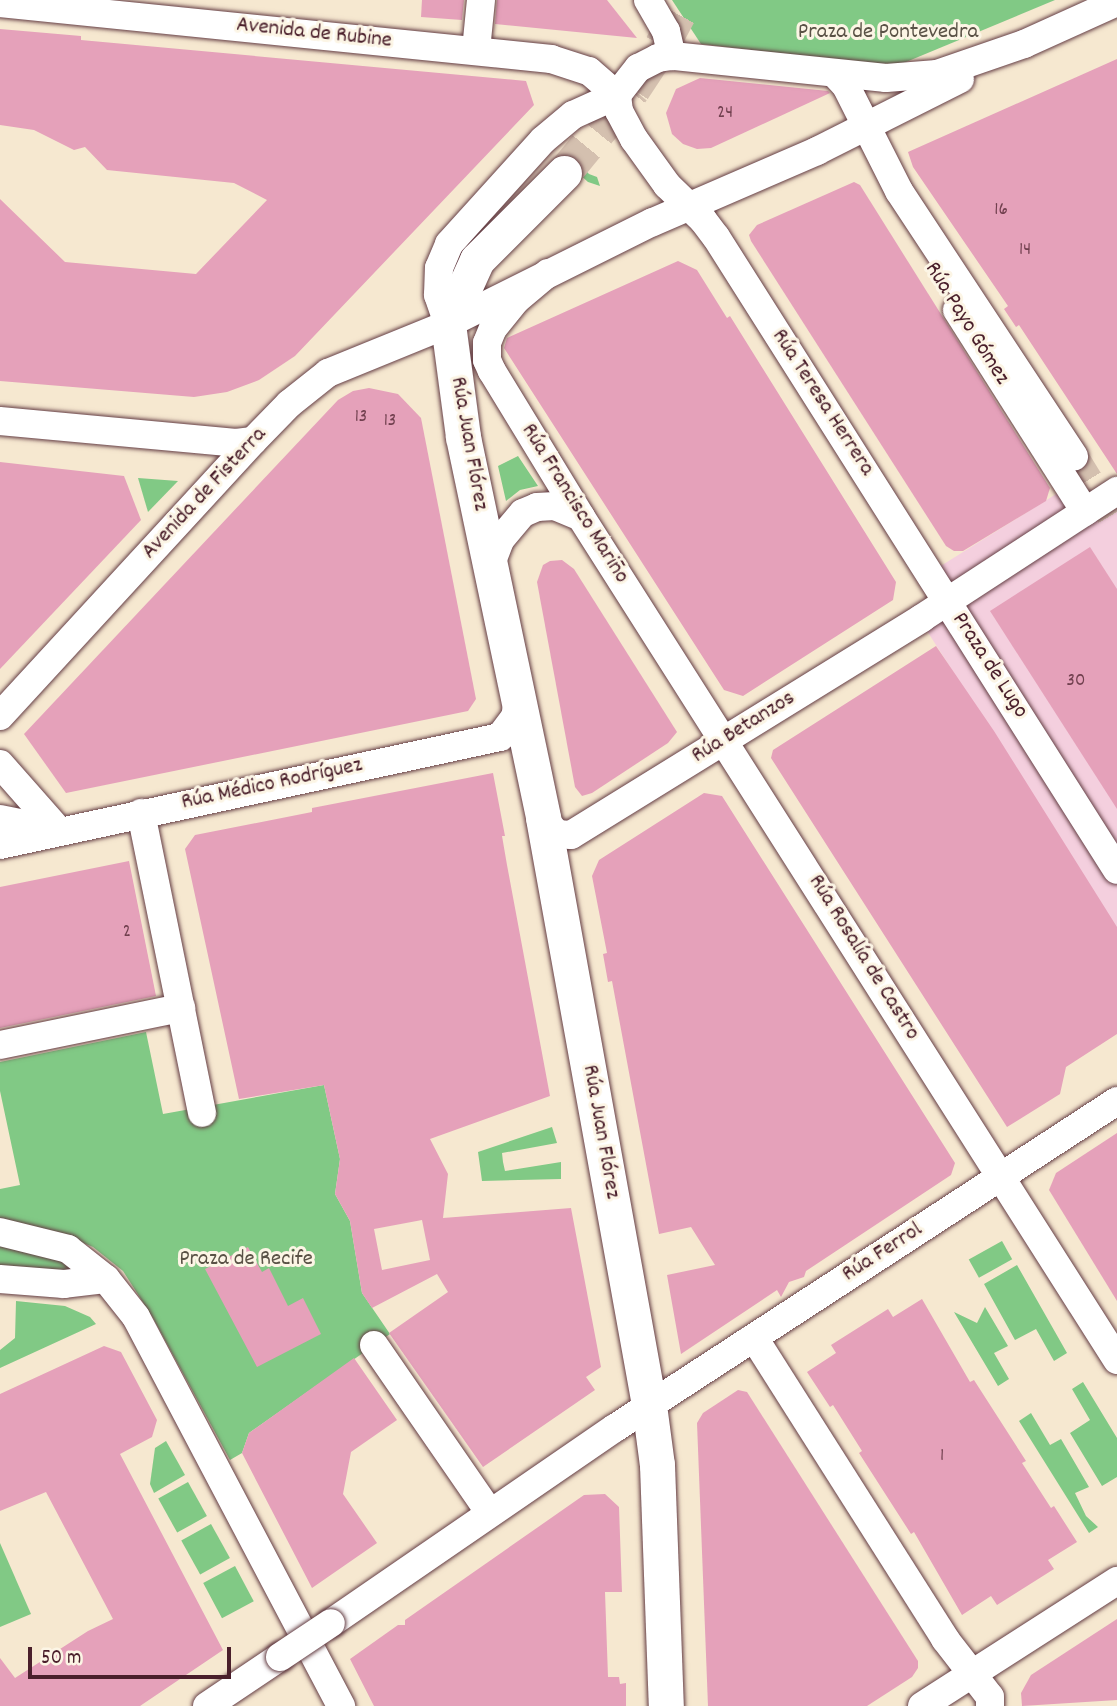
<!DOCTYPE html>
<html>
<head>
<meta charset="utf-8">
<style>
	body { margin:0 }
	#map { position:relative; width:1117px; height:1706px; overflow:hidden; background:#f6e8d0; font-family:Dekko,sans-serif }
	div>[style] { position:absolute }
	.built>* { inset:0; background:#f4cfde }
	.green>* { inset:0; background:#81c985; transform-origin:0 0 }
	.building>* { inset:0; background:#e5a1ba }
	.minor-tunnel>* { height:28px; margin-top:-14px; transform-origin:0; background:repeating-linear-gradient(90deg,#d4c0af 0 28px,transparent 0 42px) }
	.major-tunnel>* { height:35px; margin-top:-17.5px; transform-origin:0; background:repeating-linear-gradient(90deg,#d4c0af 0 35px,transparent 0 53px) }
	.roads { filter:drop-shadow(0 0 2px #643d44) drop-shadow(0 0 2px #643d44) }
	.minor>* { height:28px; margin:-14px; padding:0 14px; transform-origin:14px; border-radius:14px; background:#fff }
	.major>* { height:35px; margin:-17.5px; padding:0 17.5px; transform-origin:17.5px; border-radius:17.5px; background:#fff }
	.bridges { filter:drop-shadow(0 0 2px #643d44) drop-shadow(0 0 2px #643d44) }
	.minor-bridge>* { height:28px; margin:-14px; padding:0 14px; transform-origin:14px; border-radius:14px; background:#fff }
	span { translate:-50% -50%; white-space:nowrap; text-align:center; line-height:1.15; -webkit-text-stroke:6px #fcf5e5; paint-order:stroke }
	.number-label { font-size:19px; color:#71404f }
	.number-label span { -webkit-text-stroke-width:0 }
	.park-label { font-size:23px; color:#5a5246 }
	.street-label { font-size:23px; color:#4a1f2b }
	.scale { position:absolute; left:28px; top:1647px; width:203px; height:32px; box-sizing:border-box; border:4px solid #4a1f2b; border-top:0; padding-left:9px; font-size:21px; line-height:24px; white-space:nowrap; color:#4a1f2b; -webkit-text-stroke:5px #fcf5e5; paint-order:stroke }
</style>
</head>
<body>
<div id="map">
	<div class="built">
		<i style="clip-path:polygon(1069px 486px,1086px 511px,1117px 492px,1117px 928px,920px 620px,949px 602px,931px 572px)"></i>
	</div>
	<div class="green">
		<i style="clip-path:polygon(672px 0,1055px 0,894px 67px,701px 44px)"></i>
		<i style="clip-path:polygon(566px 150px,589px 174px,597px 177px,600px 186px,588px 182px,569px 165px,560px 155px)"></i>
		<i style="clip-path:polygon(518px 456px,538px 486px,520px 490px,506px 501px,498px 466px)"></i>
		<i style="clip-path:polygon(138px 478px,178px 481px,148px 512px)"></i>
		<i style="clip-path:polygon(146px 1032px,163px 1114px,324px 1085px,340px 1159px,335px 1194px,350px 1221px,362px 1293px,390px 1334px,249px 1433px,242px 1453px,230px 1460px,153px 1318px,123px 1271px,93px 1247px,74px 1239px,0 1220px,0 1189px,20px 1185px,0 1091px,0 1062px)"></i>
		<i style="clip-path:polygon(552px 1127px,557px 1143px,502px 1153px,503px 1162px,505px 1171px,561px 1162px,561px 1179px,482px 1181px,478px 1152px)"></i>
		<i style="left:1002px;top:1241px;width:21px;height:38px;rotate:61deg"></i>
		<i style="clip-path:polygon(0 1244px,57px 1259px,76px 1272px,0 1268px)"></i>
		<i style="clip-path:polygon(1017px 1265px,1067px 1353px,1054px 1361px,1036px 1329px,1015px 1340px,984px 1284px)"></i>
		<i style="clip-path:polygon(16px 1301px,65px 1306px,90px 1317px,96px 1324px,0 1368px,0 1350px,15px 1338px)"></i>
		<i style="clip-path:polygon(985px 1307px,1008px 1346px,994px 1353px,1009px 1379px,998px 1386px,954px 1312px,977px 1323px)"></i>
		<i style="clip-path:polygon(1083px 1382px,1117px 1438px,1117px 1477px,1102px 1486px,1070px 1433px,1090px 1420px,1072px 1389px)"></i>
		<i style="clip-path:polygon(1031px 1413px,1050px 1445px,1061px 1439px,1089px 1487px,1075px 1493px,1086px 1516px,1098px 1527px,1089px 1533px,1019px 1421px)"></i>
		<i style="clip-path:polygon(166px 1441px,185px 1475px,154px 1493px,150px 1484px,155px 1448px)"></i>
		<i style="left:188px;top:1482px;width:39px;height:34px;rotate:61deg"></i>
		<i style="left:211px;top:1524px;width:39px;height:34px;rotate:61deg"></i>
		<i style="clip-path:polygon(0 1543px,31px 1614px,0 1627px)"></i>
		<i style="left:235px;top:1566px;width:40px;height:36px;rotate:62deg"></i>
	</div>
	<div class="building">
		<i style="clip-path:polygon(422px 0,464px 0,462px 20px,421px 17px)"></i>
		<i style="clip-path:polygon(497px 0,607px 0,637px 38px,495px 24px)"></i>
		<i style="clip-path:polygon(0 29px,81px 36px,81px 40px,526px 81px,534px 105px,295px 356px,259px 380px,227px 392px,194px 397px,0 381px,0 199px,65px 262px,196px 274px,267px 200px,234px 183px,107px 170px,85px 147px,74px 150px,34px 130px,0 125px)"></i>
		<i style="clip-path:polygon(1117px 59px,1117px 474px,1019px 325px,1016px 327px,1004px 309px,1008px 306px,913px 167px,908px 152px)"></i>
		<i style="clip-path:polygon(700px 78px,828px 91px,830px 93px,711px 148px,697px 149px,683px 144px,672px 134px,666px 113px,676px 89px)"></i>
		<i style="clip-path:polygon(854px 182px,860px 185px,1050px 488px,1046px 501px,963px 551px,954px 551px,946px 546px,751px 241px,749px 235px,757px 225px)"></i>
		<i style="clip-path:polygon(678px 261px,697px 270px,727px 318px,730px 316px,896px 582px,893px 600px,743px 696px,724px 690px,504px 348px,507px 338px)"></i>
		<i style="clip-path:polygon(369px 388px,398px 394px,421px 418px,476px 699px,468px 711px,66px 793px,24px 734px,338px 400px,353px 391px)"></i>
		<i style="clip-path:polygon(0 462px,124px 476px,141px 520px,0 669px)"></i>
		<i style="clip-path:polygon(1090px 547px,1117px 589px,1117px 809px,990px 611px)"></i>
		<i style="clip-path:polygon(562px 560px,574px 569px,677px 732px,668px 743px,592px 793px,582px 796px,575px 787px,537px 582px,543px 565px,550px 561px)"></i>
		<i style="clip-path:polygon(936px 646px,994px 731px,1117px 927px,1117px 1034px,1066px 1067px,1060px 1094px,1007px 1127px,771px 758px,773px 750px)"></i>
		<i style="clip-path:polygon(evenodd,493px 773px,505px 836px,502px 836px,507px 865px,550px 1096px,430px 1139px,448px 1174px,443px 1218px,571px 1208px,601px 1367px,586px 1377px,595px 1390px,483px 1467px,389px 1333px,448px 1292px,437px 1274px,372px 1308px,362px 1293px,350px 1221px,335px 1194px,340px 1159px,324px 1085px,239px 1099px,185px 849px,195px 835px,312px 812px,312px 808px,493px 773px,422px 1220px,430px 1260px,382px 1270px,374px 1229px,422px 1220px)"></i>
		<i style="clip-path:polygon(704px 793px,722px 796px,955px 1163px,951px 1175px,806px 1271px,804px 1277px,789px 1282px,781px 1297px,777px 1290px,681px 1354px,667px 1275px,715px 1265px,691px 1227px,659px 1234px,612px 981px,608px 982px,603px 954px,607px 953px,592px 876px,599px 860px)"></i>
		<i style="clip-path:polygon(129px 861px,156px 996px,0 1028px,0 887px)"></i>
		<i style="clip-path:polygon(1117px 1133px,1117px 1301px,1049px 1190px,1056px 1173px)"></i>
		<i style="clip-path:polygon(248px 1247px,262px 1272px,269px 1268px,288px 1306px,303px 1298px,321px 1334px,257px 1367px,205px 1269px)"></i>
		<i style="clip-path:polygon(922px 1299px,970px 1382px,974px 1380px,1026px 1461px,1022px 1463px,1051px 1508px,1054px 1506px,1077px 1542px,1048px 1560px,1054px 1569px,997px 1605px,991px 1596px,962px 1615px,914px 1532px,911px 1534px,859px 1453px,862px 1451px,833px 1405px,830px 1407px,807px 1372px,836px 1353px,831px 1345px,888px 1309px,893px 1317px)"></i>
		<i style="clip-path:polygon(104px 1346px,121px 1352px,157px 1420px,152px 1437px,120px 1454px,223px 1650px,140px 1706px,0 1706px,0 1658px,15px 1678px,88px 1631px,113px 1619px,46px 1492px,0 1511px,0 1394px)"></i>
		<i style="clip-path:polygon(354px 1358px,397px 1420px,351px 1452px,343px 1494px,377px 1543px,312px 1588px,242px 1453px,249px 1433px)"></i>
		<i style="clip-path:polygon(738px 1390px,747px 1392px,918px 1661px,918px 1668px,912px 1677px,867px 1706px,708px 1706px,697px 1423px,703px 1413px)"></i>
		<i style="clip-path:polygon(605px 1494px,619px 1507px,622px 1592px,605px 1592px,608px 1677px,619px 1677px,620px 1684px,626px 1683px,626px 1706px,374px 1706px,350px 1659px,398px 1625px,405px 1625px,405px 1620px,584px 1495px)"></i>
		<i style="clip-path:polygon(1117px 1619px,1117px 1700px,1022px 1706px,1021px 1693px,1031px 1675px)"></i>
	</div>
	<div class="minor-tunnel">
		<i style="left:1074px;top:456px;width:82px;rotate:58.4deg"></i>
	</div>
	<div class="major-tunnel">
		<i style="left:564px;top:173px;width:109px;rotate:-50.6deg"></i>
		<i style="left:633px;top:89px;width:53px;rotate:-56.6deg"></i>
		<i style="left:662px;top:45px;width:51px;rotate:-61.9deg"></i>
	</div>
	<div class="roads">
		<div class="minor">
			<i style="left:648px;top:0;width:36px;rotate:60deg"></i>
			<i style="left:666px;top:31px;width:26px;rotate:77deg"></i>
			<i style="left:1117px;top:2px;width:102px;rotate:155.7deg"></i>
			<i style="left:1024px;top:44px;width:92px;rotate:161deg"></i>
			<i style="left:937px;top:74px;width:51px;rotate:175.5deg"></i>
			<i style="left:886px;top:78px;width:215px;rotate:-174.1deg"></i>
			<i style="left:672px;top:56px;width:14px;rotate:172deg"></i>
			<i style="left:658px;top:58px;width:22px;rotate:153deg"></i>
			<i style="left:638px;top:68px;width:34px;rotate:128deg"></i>
			<i style="left:617px;top:95px;width:16px;rotate:83deg"></i>
			<i style="left:619px;top:111px;width:32px;rotate:62deg"></i>
			<i style="left:634px;top:139px;width:57px;rotate:54.3deg"></i>
			<i style="left:667px;top:185px;width:50px;rotate:44.2deg"></i>
			<i style="left:703px;top:220px;width:21px;rotate:53deg"></i>
			<i style="left:716px;top:237px;width:749px;rotate:57.65deg"></i>
			<i style="left:0;top:3px;width:554px;rotate:5.8deg"></i>
			<i style="left:551px;top:59px;width:40px;rotate:18deg"></i>
			<i style="left:589px;top:71px;width:37px;rotate:41deg"></i>
			<i style="left:476px;top:50px;width:50px;rotate:-84.3deg"></i>
			<i style="left:834px;top:73px;width:18px;rotate:47deg"></i>
			<i style="left:846px;top:86px;width:118px;rotate:63.2deg"></i>
			<i style="left:899px;top:191px;width:318px;rotate:56.6deg"></i>
			<i style="left:548px;top:273px;width:42px;rotate:139.8deg"></i>
			<i style="left:516px;top:300px;width:36px;rotate:129deg"></i>
			<i style="left:493px;top:328px;width:16px;rotate:112deg"></i>
			<i style="left:487px;top:343px;width:17px;rotate:90deg"></i>
			<i style="left:487px;top:360px;width:12px;rotate:66deg"></i>
			<i style="left:492px;top:371px;width:171px;rotate:58.6deg"></i>
			<i style="left:581px;top:517px;width:999px;rotate:57.55deg"></i>
			<i style="left:957px;top:310px;width:239px;rotate:57.6deg"></i>
			<i style="left:448px;top:324px;width:31px;rotate:-109deg"></i>
			<i style="left:438px;top:295px;width:27px;rotate:-88deg"></i>
			<i style="left:439px;top:268px;width:26px;rotate:-67deg"></i>
			<i style="left:449px;top:244px;width:140px;rotate:-47.9deg"></i>
			<i style="left:543px;top:140px;width:39px;rotate:-40deg"></i>
			<i style="left:573px;top:115px;width:48px;rotate:-24.4deg"></i>
			<i style="left:0;top:421px;width:237px;rotate:5.3deg"></i>
			<i style="left:236px;top:443px;width:17px;rotate:-7deg"></i>
			<i style="left:491px;top:564px;width:26px;rotate:-69deg"></i>
			<i style="left:500px;top:540px;width:35px;rotate:-50deg"></i>
			<i style="left:523px;top:513px;width:15px;rotate:-23deg"></i>
			<i style="left:537px;top:507px;width:18px;rotate:-3deg"></i>
			<i style="left:555px;top:506px;width:28px;rotate:23deg"></i>
			<i style="left:0;top:716px;width:374px;rotate:-47.4deg"></i>
			<i style="left:253px;top:441px;width:52px;rotate:-45.8deg"></i>
			<i style="left:289px;top:404px;width:50px;rotate:-38.5deg"></i>
			<i style="left:328px;top:373px;width:130px;rotate:-22.2deg"></i>
			<i style="left:448px;top:324px;width:229px;rotate:-26.5deg"></i>
			<i style="left:653px;top:222px;width:179px;rotate:-23.4deg"></i>
			<i style="left:817px;top:151px;width:160px;rotate:-26.7deg"></i>
			<i style="left:0;top:764px;width:89px;rotate:48.6deg"></i>
			<i style="left:141px;top:813px;width:306px;rotate:78.5deg"></i>
			<i style="left:543px;top:818px;width:21px;rotate:49deg"></i>
			<i style="left:557px;top:834px;width:14px;rotate:4deg"></i>
			<i style="left:571px;top:835px;width:413px;rotate:-31.7deg"></i>
			<i style="left:922px;top:618px;width:233px;rotate:-33.1deg"></i>
			<i style="left:0;top:819px;width:50px;rotate:11.5deg"></i>
			<i style="left:0;top:845px;width:512px;rotate:-12.19deg"></i>
			<i style="left:500px;top:737px;width:25px;rotate:-53deg"></i>
			<i style="left:515px;top:717px;width:20px;rotate:-79deg"></i>
			<i style="left:0;top:1045px;width:185px;rotate:-11.6deg"></i>
			<i style="left:0;top:1232px;width:70px;rotate:14deg"></i>
			<i style="left:68px;top:1249px;width:48px;rotate:38.3deg"></i>
			<i style="left:106px;top:1279px;width:48px;rotate:51.7deg"></i>
			<i style="left:136px;top:1317px;width:440px;rotate:62.2deg"></i>
			<i style="left:0;top:1279px;width:64px;rotate:4.5deg"></i>
			<i style="left:64px;top:1284px;width:42px;rotate:-6.8deg"></i>
			<i style="left:750px;top:1340px;width:12px;rotate:35deg"></i>
			<i style="left:760px;top:1347px;width:346px;rotate:57.6deg"></i>
			<i style="left:945px;top:1639px;width:73px;rotate:52.2deg"></i>
			<i style="left:990px;top:1697px;width:9px;rotate:90deg"></i>
			<i style="left:374px;top:1345px;width:204px;rotate:55.4deg"></i>
			<i style="left:331px;top:1623px;width:345px;rotate:-34.5deg"></i>
			<i style="left:615px;top:1428px;width:599px;rotate:-33.08deg"></i>
			<i style="left:207px;top:1706px;width:88px;rotate:-33.9deg"></i>
			<i style="left:922px;top:1706px;width:232px;rotate:-32.7deg"></i>
		</div>
		<div class="major">
			<i style="left:564px;top:173px;width:123px;rotate:135deg"></i>
			<i style="left:477px;top:260px;width:70px;rotate:114.4deg"></i>
			<i style="left:448px;top:324px;width:114px;rotate:82.4deg"></i>
			<i style="left:463px;top:437px;width:389px;rotate:78.1deg"></i>
			<i style="left:543px;top:818px;width:596px;rotate:79.76deg"></i>
			<i style="left:649px;top:1405px;width:61px;rotate:82.4deg"></i>
			<i style="left:657px;top:1465px;width:241px;rotate:87.9deg"></i>
		</div>
	</div>
	<div class="bridges">
		<div class="minor-bridge">
			<i style="left:280px;top:1657px;width:61px;rotate:-33.7deg"></i>
		</div>
	</div>
	<div class="number-label">
		<span style="left:725px;top:114px">24</span>
		<span style="left:1001px;top:211px">16</span>
		<span style="left:1025px;top:251px">14</span>
		<span style="left:361px;top:418px">13</span>
		<span style="left:390px;top:422px">13</span>
		<span style="left:1076px;top:682px">30</span>
		<span style="left:127px;top:933px">2</span>
		<span style="left:942px;top:1457px">1</span>
	</div>
	<div class="park-label">
		<span style="left:888px;top:33px">Praza de Pontevedra</span>
		<span style="left:246px;top:1260px">Praza de Recife</span>
	</div>
	<div class="street-label">
		<span style="left:314px;top:34px;rotate:6deg">Avenida de Rubine</span>
		<span style="left:966px;top:324px;rotate:58deg">Rúa Payo Gómez</span>
		<span style="left:822px;top:403px;rotate:57deg">Rúa Teresa Herrera</span>
		<span style="left:468px;top:444px;rotate:80deg">Rúa Juan Flórez</span>
		<span style="left:205px;top:494px;rotate:-47deg">Avenida de Fisterra</span>
		<span style="left:574px;top:504px;rotate:58deg">Rúa Francisco Mariño</span>
		<span style="left:989px;top:666px;rotate:57deg">Praza de Lugo</span>
		<span style="left:744px;top:728px;rotate:-32deg">Rúa Betanzos</span>
		<span style="left:272px;top:785px;rotate:-12deg">Rúa Médico Rodríguez</span>
		<span style="left:863px;top:958px;rotate:58deg">Rúa Rosalía de Castro</span>
		<span style="left:600px;top:1132px;rotate:80deg">Rúa Juan Flórez</span>
		<span style="left:883px;top:1253px;rotate:-33deg">Rúa Ferrol</span>
	</div>
	<div class="scale">50 m</div>
</div>
</body>
</html>
